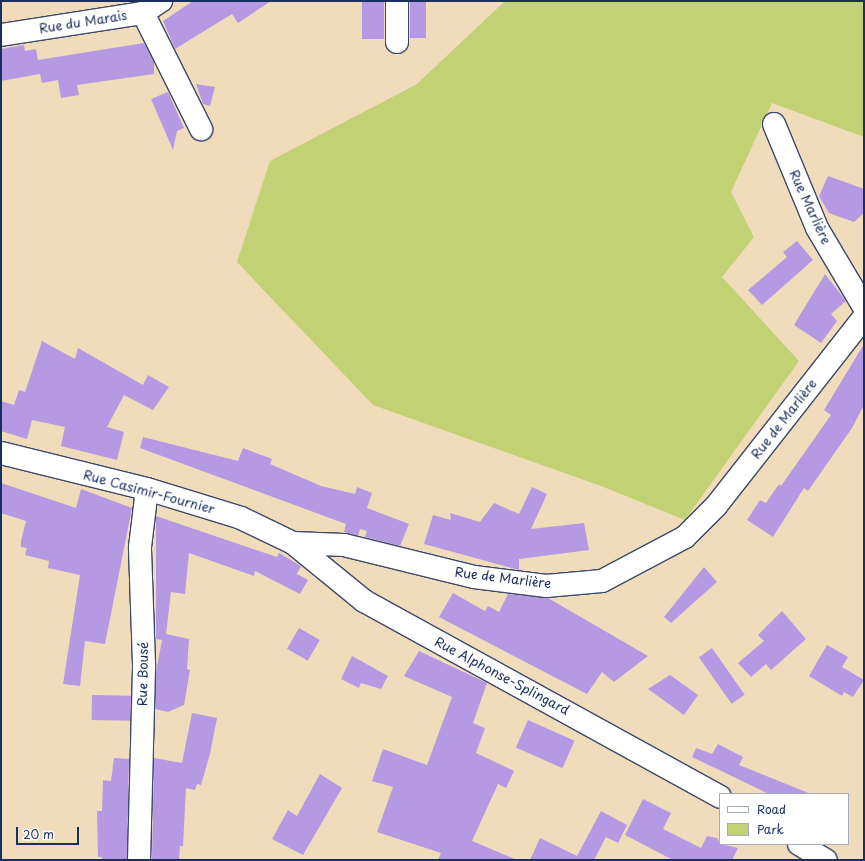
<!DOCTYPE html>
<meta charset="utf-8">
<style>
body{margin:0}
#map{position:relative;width:865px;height:861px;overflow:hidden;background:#f0dcba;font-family:"Playpen Sans",sans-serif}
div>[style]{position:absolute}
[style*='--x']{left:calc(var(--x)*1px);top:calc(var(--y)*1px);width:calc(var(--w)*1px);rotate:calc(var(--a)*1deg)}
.green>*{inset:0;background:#c1d173}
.building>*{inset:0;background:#b59ae3;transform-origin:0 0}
.roads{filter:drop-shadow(1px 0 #3b496c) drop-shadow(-1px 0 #3b496c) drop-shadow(0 1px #3b496c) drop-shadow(0 -1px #3b496c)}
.minor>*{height:22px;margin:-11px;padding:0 11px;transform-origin:11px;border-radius:11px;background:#fff}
span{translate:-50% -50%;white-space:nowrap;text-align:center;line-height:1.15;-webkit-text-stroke:3px #fff;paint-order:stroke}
.street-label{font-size:13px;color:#1b2f5e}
.frame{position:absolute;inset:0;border:2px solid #1b2f5e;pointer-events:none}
.legend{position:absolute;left:719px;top:793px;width:130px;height:52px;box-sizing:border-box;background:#fff;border:1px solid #a4acbf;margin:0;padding:5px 7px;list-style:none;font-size:12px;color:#1b2f5e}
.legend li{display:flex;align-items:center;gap:8px;height:20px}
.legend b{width:20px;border:1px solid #a4acbf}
.scale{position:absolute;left:16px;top:827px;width:63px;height:18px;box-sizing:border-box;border:2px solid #1b2f5e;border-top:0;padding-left:5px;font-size:12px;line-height:14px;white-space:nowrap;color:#1b2f5e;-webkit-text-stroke:3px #fff;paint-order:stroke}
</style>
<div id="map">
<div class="green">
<i style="clip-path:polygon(505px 1px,864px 1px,864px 137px,772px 103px,731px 192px,754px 237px,722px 277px,799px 361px,685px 520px,601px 486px,373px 405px,237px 262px,270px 161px,417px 84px)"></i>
</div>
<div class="building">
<i style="clip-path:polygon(193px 1px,271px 1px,238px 23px,232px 14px,175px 49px,163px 21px)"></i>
<i style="left:362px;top:1px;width:22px;height:38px"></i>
<i style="left:410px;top:1px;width:16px;height:37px"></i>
<i style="clip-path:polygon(144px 43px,154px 62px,154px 74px,77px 85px,79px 95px,61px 98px,58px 80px,42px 83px,40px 74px,1px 81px,1px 49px,24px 45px,25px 51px,36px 49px,38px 60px)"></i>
<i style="clip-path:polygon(196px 84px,215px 87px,210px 106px,203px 104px)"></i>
<i style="clip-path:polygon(168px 92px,184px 128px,177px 131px,173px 150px,151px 99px)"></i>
<i style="clip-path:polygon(828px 176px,864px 189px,864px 213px,854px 222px,829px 213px,819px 196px)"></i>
<i style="clip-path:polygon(797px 241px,813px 260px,762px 305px,748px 290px,787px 257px,783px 252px)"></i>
<i style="clip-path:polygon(825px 274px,846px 301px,831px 314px,837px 321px,821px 343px,794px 325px)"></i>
<i style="clip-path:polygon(42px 341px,75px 359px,78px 348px,143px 385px,148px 375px,169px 387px,153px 410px,124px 395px,107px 427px,124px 432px,117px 460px,61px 446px,65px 427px,32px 420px,27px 439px,1px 431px,1px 401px,14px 405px,19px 390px,25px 392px)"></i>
<i style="clip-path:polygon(864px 344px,864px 405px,852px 428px,808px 491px,804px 488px,773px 537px,747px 520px,760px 500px,766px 503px,779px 484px,781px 486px,831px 415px,824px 410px)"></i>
<i style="clip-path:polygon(143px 437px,238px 461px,243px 448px,272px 459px,270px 464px,321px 486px,355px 494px,357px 487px,372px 493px,367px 508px,409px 524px,400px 546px,365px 537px,367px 531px,360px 529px,358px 536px,344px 532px,346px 524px,140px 448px)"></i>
<i style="clip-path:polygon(1px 483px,76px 508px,81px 489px,132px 508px,105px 644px,85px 641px,80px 686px,63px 684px,80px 575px,48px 568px,49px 561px,25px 555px,27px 548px,21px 547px,21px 541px,26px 521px,1px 513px)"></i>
<i style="clip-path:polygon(532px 487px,547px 494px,531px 529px,584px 523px,589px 550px,519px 559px,519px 570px,424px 544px,433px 515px,451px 520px,450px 513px,480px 522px,494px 503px,519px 514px)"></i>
<i style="clip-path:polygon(156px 516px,277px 557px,279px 553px,301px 566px,297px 574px,308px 580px,300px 594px,255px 571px,254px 576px,189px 553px,185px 594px,171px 592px,166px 634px,189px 639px,187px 669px,190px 670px,184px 705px,168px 712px,155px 709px,156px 672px,162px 640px,156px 639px)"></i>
<i style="clip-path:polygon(704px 567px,717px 582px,671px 623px,664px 617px)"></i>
<i style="clip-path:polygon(453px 593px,485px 611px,488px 606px,499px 612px,508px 594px,548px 598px,648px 656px,614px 682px,602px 672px,587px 694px,439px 617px)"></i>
<i style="clip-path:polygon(782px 611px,806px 639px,771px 670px,766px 664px,751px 677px,738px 663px,764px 641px,758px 635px)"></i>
<i style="left:299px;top:628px;width:24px;height:24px;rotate:30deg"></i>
<i style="clip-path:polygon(827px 645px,848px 657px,842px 667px,864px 680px,853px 697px,844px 692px,842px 696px,809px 676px)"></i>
<i style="left:712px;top:648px;width:57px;height:16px;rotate:55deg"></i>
<i style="clip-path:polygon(419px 651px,487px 683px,473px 723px,485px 728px,476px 753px,514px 771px,506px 788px,498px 784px,472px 841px,517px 860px,438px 860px,441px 853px,377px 832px,393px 787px,372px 781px,383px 749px,427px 765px,452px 697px,404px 676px)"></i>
<i style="clip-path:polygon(352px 656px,388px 676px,381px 689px,361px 683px,359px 688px,341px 679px)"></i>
<i style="clip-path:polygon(670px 675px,698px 695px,684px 715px,648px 689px)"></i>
<i style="left:92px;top:695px;width:39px;height:25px;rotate:1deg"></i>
<i style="clip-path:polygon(192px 713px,217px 718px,210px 754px,201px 785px,197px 784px,195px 790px,186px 788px,183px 846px,180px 846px,179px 860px,152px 860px,154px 758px,182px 763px)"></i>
<i style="left:528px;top:720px;width:51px;height:30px;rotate:24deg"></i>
<i style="clip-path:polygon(718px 744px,743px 757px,739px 765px,811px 794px,769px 794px,692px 757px,696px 748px,712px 754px)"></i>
<i style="clip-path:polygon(114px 758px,129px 759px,127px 860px,102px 860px,102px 857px,98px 857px,97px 811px,102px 811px,103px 780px,111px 781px)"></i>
<i style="clip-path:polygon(320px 774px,342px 788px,303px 855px,272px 839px,288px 810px,297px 816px)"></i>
<i style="clip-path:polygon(643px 799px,671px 813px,663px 829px,701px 848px,707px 836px,717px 838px,720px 844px,738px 848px,732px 860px,673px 860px,625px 835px)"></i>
<i style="clip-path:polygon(601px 811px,627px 825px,618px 843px,606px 837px,594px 860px,530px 860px,540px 838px,577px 856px)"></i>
</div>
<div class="roads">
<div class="minor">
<i style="--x:397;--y:1;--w:41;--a:90"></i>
<i style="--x:143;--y:13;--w:130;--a:63.4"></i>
<i style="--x:1;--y:35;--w:144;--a:-8.8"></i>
<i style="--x:143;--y:13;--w:22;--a:-34"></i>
<i style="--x:774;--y:124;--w:113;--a:67.5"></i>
<i style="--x:817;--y:228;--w:92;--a:59.3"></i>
<i style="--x:1;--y:453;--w:150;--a:13.9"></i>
<i style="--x:147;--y:489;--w:98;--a:17.1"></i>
<i style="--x:241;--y:518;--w:58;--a:25.7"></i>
<i style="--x:293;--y:543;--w:92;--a:39.2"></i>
<i style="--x:364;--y:601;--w:406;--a:28.8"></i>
<i style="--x:293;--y:543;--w:51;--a:2.2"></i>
<i style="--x:344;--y:545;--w:134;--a:13.8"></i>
<i style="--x:474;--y:577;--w:73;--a:7.1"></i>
<i style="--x:546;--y:586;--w:56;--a:-5.1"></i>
<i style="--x:602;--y:581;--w:94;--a:-27.9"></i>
<i style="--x:685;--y:537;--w:44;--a:-45"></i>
<i style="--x:716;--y:506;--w:240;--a:-51.9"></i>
<i style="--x:799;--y:844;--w:31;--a:31"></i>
<i style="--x:139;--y:860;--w:196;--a:-88.5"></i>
<i style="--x:144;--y:664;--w:117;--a:-92"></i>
<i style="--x:140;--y:547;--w:58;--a:-83.1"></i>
</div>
</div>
<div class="street-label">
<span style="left:83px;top:22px;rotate:-9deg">Rue du Marais</span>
<span style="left:810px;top:207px;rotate:65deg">Rue Marlière</span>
<span style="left:784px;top:419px;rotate:-52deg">Rue de Marlière</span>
<span style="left:149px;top:492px;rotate:15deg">Rue Casimir-Fournier</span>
<span style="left:503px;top:578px;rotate:7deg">Rue de Marlière</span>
<span style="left:143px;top:674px;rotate:-89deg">Rue Bousé</span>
<span style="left:502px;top:676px;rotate:28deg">Rue Alphonse-Splingard</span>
</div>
<div class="frame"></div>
<ul class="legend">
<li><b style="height:5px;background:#fff"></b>Road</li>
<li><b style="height:11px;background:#c1d173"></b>Park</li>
</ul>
<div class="scale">20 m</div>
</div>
